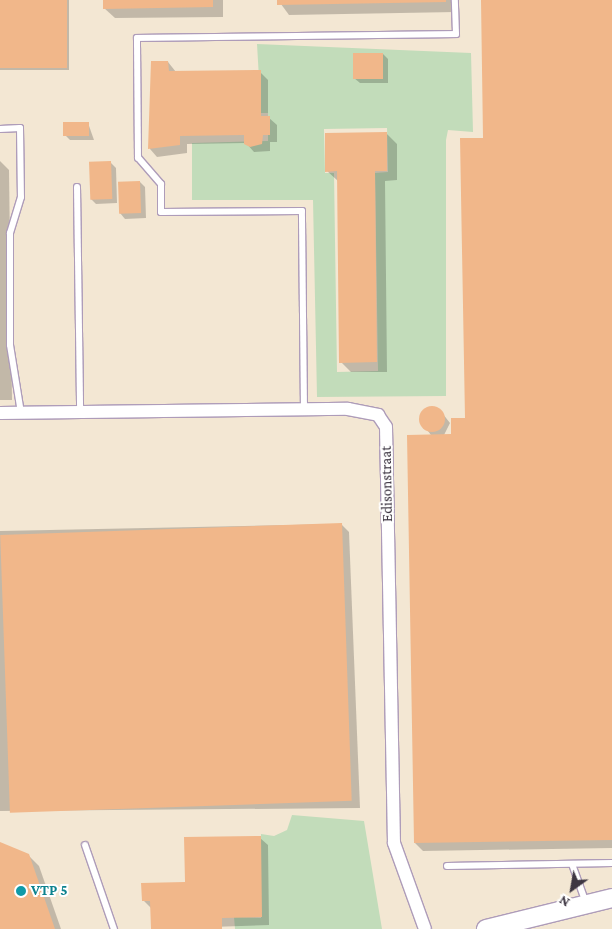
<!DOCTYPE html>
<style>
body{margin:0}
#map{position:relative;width:612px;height:929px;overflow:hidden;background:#f7effc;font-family:"Crimson Pro",serif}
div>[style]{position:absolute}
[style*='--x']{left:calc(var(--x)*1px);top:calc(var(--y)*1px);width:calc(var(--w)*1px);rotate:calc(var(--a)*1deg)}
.industrial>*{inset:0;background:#f3e7d3;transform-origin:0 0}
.green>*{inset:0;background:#c2dcba}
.shadow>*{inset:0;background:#0003;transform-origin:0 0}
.building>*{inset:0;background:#f1b78a;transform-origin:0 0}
.round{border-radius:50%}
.roads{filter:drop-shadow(1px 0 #ae9cb9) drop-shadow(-1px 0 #ae9cb9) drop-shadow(0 1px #ae9cb9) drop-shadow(0 -1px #ae9cb9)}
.lane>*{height:6px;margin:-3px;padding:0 3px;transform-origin:3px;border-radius:3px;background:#fff}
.street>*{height:12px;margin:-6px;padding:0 6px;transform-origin:6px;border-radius:6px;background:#fff}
.secondary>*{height:18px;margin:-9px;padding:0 9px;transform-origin:9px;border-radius:9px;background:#fff}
.dots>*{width:14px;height:14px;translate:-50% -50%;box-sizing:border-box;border:2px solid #fff;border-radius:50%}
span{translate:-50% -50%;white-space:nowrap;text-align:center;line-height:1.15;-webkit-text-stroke:4px #fff;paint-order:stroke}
.street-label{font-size:15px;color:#3d3642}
.culture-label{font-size:15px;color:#0d838f;font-weight:700}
.left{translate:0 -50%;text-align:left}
.north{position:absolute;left:547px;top:864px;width:50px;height:50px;-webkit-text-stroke:4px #fff;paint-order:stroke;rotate:212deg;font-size:14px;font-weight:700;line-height:20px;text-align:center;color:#3d3642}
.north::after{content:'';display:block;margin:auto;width:18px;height:22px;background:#3d3642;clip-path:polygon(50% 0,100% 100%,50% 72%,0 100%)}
</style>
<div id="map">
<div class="industrial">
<i style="left:0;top:0;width:612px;height:929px"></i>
</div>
<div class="green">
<i style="clip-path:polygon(evenodd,257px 44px,471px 53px,473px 132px,448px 130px,446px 140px,446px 396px,317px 397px,313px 200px,192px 200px,192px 143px,268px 141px,268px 113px,261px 113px,257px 44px,387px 128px,388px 172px,375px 173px,378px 371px,337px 372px,334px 173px,325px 173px,324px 129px,387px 128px)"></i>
<i style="clip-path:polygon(292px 815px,364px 821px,382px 929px,235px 929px,234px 917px,261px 918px,261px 834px,274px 836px,287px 830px)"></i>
</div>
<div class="shadow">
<i style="left:0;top:0;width:69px;height:70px"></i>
<i style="clip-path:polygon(104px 0,223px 0,223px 17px,115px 18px,104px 8px)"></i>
<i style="clip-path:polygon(278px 0,455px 0,456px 12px,289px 15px)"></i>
<i style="clip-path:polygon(482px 0,612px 0,612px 848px,423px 851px,415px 843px,431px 435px,421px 422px,422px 413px,439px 409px,450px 423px,444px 435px,452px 435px,466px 419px,485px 139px)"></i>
<i style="clip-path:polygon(383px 54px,388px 59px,388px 83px,360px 83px,354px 78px)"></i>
<i style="clip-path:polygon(152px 62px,168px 62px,176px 72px,260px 72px,268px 80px,268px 117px,277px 125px,277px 142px,270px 142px,270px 151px,254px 152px,246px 143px,187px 144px,187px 153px,157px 157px,150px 149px)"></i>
<i style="clip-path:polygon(88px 123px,94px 140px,70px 140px,65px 135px)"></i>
<i style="clip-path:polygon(386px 133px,397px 144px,397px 180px,385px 181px,387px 372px,351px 372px,341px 362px,338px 181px,327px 171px)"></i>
<i style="clip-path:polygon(0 161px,9px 170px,12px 400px,0 400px)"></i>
<i style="clip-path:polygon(111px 163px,116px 168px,117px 203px,96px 204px,91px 199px)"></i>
<i style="clip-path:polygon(140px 182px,145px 187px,146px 218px,125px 219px,120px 213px)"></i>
<i style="clip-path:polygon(341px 524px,349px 532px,360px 808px,0 811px,0 531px)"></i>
<i style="clip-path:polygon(260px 838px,268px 845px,269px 925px,152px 929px,151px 908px,143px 900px,186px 884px)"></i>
<i style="clip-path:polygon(0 843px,28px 855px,39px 866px,61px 929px,0 929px)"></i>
</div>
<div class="building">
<i style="left:0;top:0;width:67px;height:68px"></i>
<i style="clip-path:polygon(103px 0,213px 0,213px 7px,103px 9px)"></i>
<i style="clip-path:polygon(277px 0,446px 0,446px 2px,277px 5px)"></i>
<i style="clip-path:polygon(481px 0,612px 0,612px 840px,414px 843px,407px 435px,451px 434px,451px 418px,465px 418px,460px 138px,483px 138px)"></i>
<i style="left:353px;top:53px;width:30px;height:26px"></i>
<i style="clip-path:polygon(151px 61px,168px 61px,169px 71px,261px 70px,261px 116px,270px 116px,270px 135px,263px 135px,262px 144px,250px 147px,244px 144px,244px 135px,180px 136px,180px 145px,148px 149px)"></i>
<i style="left:63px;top:122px;width:26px;height:14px"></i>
<i style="clip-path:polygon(387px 132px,387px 171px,375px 171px,377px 362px,339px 363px,337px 171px,325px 172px,325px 133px)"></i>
<i style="left:111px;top:161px;width:38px;height:22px;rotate:88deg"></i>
<i style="left:140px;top:181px;width:32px;height:22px;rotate:88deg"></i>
<i class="round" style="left:419px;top:406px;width:26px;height:26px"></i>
<i style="left:342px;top:523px;width:278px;height:342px;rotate:88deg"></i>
<i style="clip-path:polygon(261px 836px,262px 917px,222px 918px,222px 929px,151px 929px,150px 901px,142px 901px,141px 883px,185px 882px,184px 837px)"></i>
<i style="clip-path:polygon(0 842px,29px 854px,55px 929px,0 929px)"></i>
</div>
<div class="roads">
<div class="lane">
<i style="--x:0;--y:129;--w:20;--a:-3"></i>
<i style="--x:20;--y:128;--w:69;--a:89.2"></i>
<i style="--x:21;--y:197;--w:38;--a:107"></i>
<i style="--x:10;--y:233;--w:112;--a:90"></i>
<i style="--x:10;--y:345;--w:69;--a:80.8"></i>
<i style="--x:77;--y:187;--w:225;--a:89.2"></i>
<i style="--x:304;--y:410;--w:199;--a:-90.6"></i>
<i style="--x:302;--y:211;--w:141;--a:179.6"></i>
<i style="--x:161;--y:212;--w:28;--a:-90"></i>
<i style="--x:161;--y:184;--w:35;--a:-131"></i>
<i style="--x:138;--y:158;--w:120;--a:-90.5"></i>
<i style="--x:137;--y:38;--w:319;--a:-0.7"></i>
<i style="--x:456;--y:34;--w:34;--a:-92"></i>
<i style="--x:85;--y:845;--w:89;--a:71"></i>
<i style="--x:572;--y:864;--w:41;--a:70.3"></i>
<i style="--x:447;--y:866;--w:165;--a:-1"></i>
</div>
<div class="street">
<i style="--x:0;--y:413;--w:348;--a:-0.7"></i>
<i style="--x:348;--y:409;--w:31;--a:11"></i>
<i style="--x:378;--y:415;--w:14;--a:56"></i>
<i style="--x:386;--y:427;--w:416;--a:88.9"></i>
<i style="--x:394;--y:843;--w:91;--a:70.2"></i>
</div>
<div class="secondary">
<i style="--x:486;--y:929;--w:130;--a:-13.8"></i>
</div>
</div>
<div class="dots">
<i style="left:21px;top:891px;background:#0f9aa8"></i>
</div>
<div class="street-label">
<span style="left:387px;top:484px;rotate:-91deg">Edisonstraat</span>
</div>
<div class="culture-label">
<span class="left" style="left:31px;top:891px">VTP 5</span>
</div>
<div class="north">N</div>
</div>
